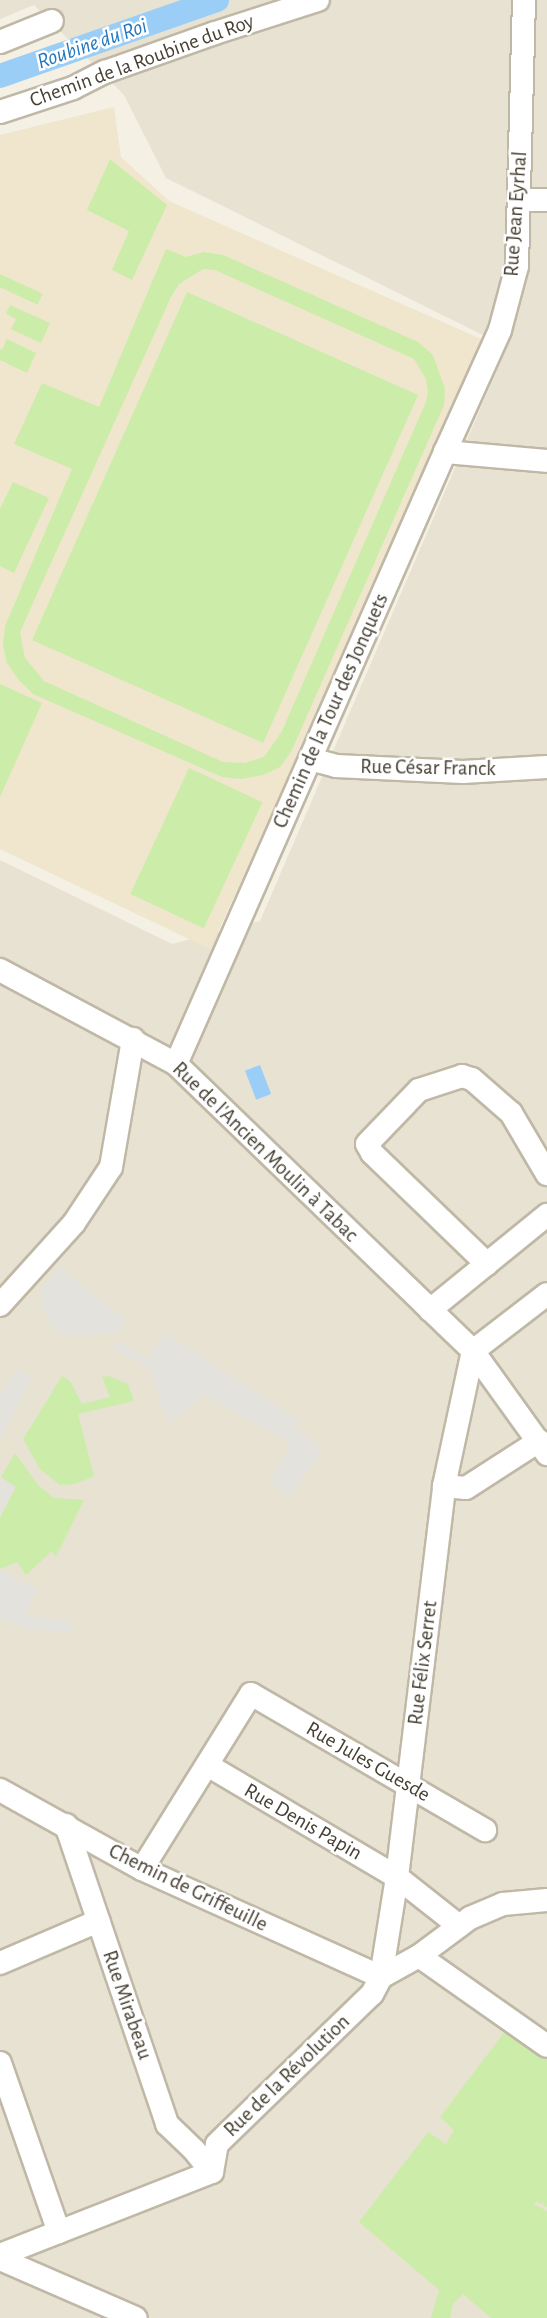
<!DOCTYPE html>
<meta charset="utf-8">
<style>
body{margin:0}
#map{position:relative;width:547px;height:2318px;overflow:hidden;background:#f4f0e4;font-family:"Alegreya Sans",sans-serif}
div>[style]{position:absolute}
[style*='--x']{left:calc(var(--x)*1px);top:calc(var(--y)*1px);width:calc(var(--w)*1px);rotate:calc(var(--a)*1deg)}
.residential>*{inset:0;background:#e8e2d2}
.education>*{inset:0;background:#efe6cd}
.green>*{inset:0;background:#cceca9;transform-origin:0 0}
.parking>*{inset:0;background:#e4e2dd}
.water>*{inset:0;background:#9acef7;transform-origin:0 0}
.canal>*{height:24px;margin:-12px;padding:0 12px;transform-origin:12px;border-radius:12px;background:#9acef7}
.roads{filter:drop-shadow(2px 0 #c0b8a6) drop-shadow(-2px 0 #c0b8a6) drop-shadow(0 2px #c0b8a6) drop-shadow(0 -2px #c0b8a6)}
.minor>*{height:22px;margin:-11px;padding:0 11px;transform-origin:11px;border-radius:11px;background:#fff}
span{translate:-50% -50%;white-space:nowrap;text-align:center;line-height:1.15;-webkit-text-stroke:5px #fff;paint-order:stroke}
.street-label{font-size:21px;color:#474034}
.water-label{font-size:22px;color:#2377bd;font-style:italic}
</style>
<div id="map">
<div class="residential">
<i style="clip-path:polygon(0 0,547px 0,547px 2318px,0 2318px,0 860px,172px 944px,260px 921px,507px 347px,166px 178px,124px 95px,34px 5px,0 19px)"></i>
</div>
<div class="education">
<i style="clip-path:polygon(114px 107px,121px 157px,169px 201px,488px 342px,210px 949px,0 849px,0 135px)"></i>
</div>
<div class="green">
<i style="clip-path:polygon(110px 159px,167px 205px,132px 280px,112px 270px,129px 231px,87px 210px)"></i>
<i style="clip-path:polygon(evenodd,166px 249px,186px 257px,204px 252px,223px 255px,418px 342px,433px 355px,445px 389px,444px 405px,291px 752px,280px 767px,263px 775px,241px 779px,222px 777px,33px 694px,18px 679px,7px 663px,3px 645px,5px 626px,72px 469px,14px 444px,42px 383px,99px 407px,166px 249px,203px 269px,215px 270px,414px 359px,426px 379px,428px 392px,426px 402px,282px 731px,264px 757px,245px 763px,223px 762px,44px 681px,25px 658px,20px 632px,171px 297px,179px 284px,203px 269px)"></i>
<i style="left:0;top:274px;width:47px;height:12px;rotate:25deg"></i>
<i style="left:187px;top:292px;width:253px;height:381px;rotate:24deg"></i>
<i style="clip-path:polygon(10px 305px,50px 323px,41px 343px,11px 329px,16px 319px,6px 314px)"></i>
<i style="clip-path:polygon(7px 339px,36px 353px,27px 373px,0 360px,0 349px,2px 350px)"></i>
<i style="clip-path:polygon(13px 482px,49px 498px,14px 573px,0 566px,0 509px)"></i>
<i style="clip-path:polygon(0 684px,42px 703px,0 797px)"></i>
<i style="left:189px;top:768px;width:81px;height:139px;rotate:25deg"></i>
<i style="clip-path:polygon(62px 1376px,70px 1381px,82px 1404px,110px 1397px,102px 1377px,109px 1376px,128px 1384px,134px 1401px,78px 1414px,94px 1476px,75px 1484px,60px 1485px,40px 1469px,23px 1439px)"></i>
<i style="clip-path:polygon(15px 1453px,38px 1485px,54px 1498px,84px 1500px,56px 1557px,52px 1551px,26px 1575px,17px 1562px,0 1569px,0 1517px,15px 1487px,1px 1477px)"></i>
<i style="clip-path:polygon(506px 2030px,547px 2058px,547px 2207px,536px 2201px,534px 2204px,547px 2211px,547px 2318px,491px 2318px,463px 2294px,453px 2304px,450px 2318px,431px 2318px,439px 2290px,359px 2222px,428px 2132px,446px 2144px,454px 2130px,440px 2117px)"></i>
</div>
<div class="parking">
<i style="clip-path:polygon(59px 1267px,126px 1320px,120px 1332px,74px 1336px,58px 1332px,48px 1321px,42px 1307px,42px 1287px)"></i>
<i style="clip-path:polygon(164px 1332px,299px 1420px,296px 1426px,323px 1450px,289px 1498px,269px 1483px,291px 1443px,205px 1396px,168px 1423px,149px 1368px,114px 1349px,117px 1341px,148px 1358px)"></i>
<i style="clip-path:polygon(16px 1368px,32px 1378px,0 1440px,0 1396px)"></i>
<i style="clip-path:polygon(0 1478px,16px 1487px,0 1517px)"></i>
<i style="clip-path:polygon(0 1570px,38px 1590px,26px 1615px,72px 1621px,71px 1632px,25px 1629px,0 1618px)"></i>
</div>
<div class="water">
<i style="left:260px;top:1065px;width:31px;height:16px;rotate:69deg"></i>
</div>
<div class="canal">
<i style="--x:0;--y:76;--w:230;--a:-19.3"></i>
</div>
<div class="roads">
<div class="minor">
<i style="--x:0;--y:42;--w:56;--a:-22"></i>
<i style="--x:0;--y:112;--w:77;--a:-18.2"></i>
<i style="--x:73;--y:88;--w:36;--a:-27"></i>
<i style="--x:105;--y:72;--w:117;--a:-19.5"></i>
<i style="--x:215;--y:33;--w:108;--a:-17.8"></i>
<i style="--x:520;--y:200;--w:27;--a:0"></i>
<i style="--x:445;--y:452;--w:134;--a:-65.7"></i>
<i style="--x:500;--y:330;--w:66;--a:-75.1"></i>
<i style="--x:517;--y:266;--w:266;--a:-88.5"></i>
<i style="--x:310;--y:759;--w:27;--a:15"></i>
<i style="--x:336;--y:766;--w:127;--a:2.7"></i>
<i style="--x:463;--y:772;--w:84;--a:-3.4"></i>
<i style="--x:0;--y:970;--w:200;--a:28.1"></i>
<i style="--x:176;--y:1064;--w:413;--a:44"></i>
<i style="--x:473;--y:1351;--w:127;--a:54.3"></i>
<i style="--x:176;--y:1064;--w:669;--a:-66.27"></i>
<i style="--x:445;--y:452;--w:102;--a:5"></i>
<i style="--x:487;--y:1264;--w:160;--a:-136"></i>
<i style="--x:372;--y:1153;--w:10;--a:-119"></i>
<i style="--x:367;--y:1144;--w:75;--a:-46.1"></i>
<i style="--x:419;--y:1090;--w:45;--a:-18"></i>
<i style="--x:462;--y:1076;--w:10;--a:17"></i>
<i style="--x:472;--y:1079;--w:52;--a:41.1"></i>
<i style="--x:511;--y:1113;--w:71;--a:59.5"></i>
<i style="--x:0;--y:1305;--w:110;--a:-47.9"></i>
<i style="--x:74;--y:1223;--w:67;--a:-56.5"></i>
<i style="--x:111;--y:1167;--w:130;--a:-80.2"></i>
<i style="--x:430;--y:1310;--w:151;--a:-39.1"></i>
<i style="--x:473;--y:1351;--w:93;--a:-37.6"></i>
<i style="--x:444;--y:1486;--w:22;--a:5"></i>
<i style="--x:466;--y:1488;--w:87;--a:-32.8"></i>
<i style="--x:209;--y:1766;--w:218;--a:30.6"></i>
<i style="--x:397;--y:1877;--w:79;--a:38.3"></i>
<i style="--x:0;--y:1790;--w:162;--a:29.1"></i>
<i style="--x:142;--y:1869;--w:262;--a:24.3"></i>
<i style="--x:66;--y:1825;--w:316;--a:71.3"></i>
<i style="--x:167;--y:2124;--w:37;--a:44"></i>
<i style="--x:194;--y:2150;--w:28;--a:51"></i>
<i style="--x:142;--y:1869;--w:206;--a:-58.1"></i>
<i style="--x:251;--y:1694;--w:271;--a:30.2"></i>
<i style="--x:419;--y:1956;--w:156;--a:35.1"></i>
<i style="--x:0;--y:1963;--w:107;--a:-23.2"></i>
<i style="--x:381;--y:1977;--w:43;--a:-28.9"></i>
<i style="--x:419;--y:1956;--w:64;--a:-36.7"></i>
<i style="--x:470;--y:1918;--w:36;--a:-23"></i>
<i style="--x:503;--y:1904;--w:44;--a:-5.2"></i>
<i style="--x:0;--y:2063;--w:179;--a:70.8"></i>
<i style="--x:0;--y:2255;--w:228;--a:-21.4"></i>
<i style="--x:212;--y:2172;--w:28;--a:-80"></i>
<i style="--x:217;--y:2144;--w:216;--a:-44.1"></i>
<i style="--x:372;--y:1994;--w:19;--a:-62"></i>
<i style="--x:381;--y:1977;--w:101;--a:-80.9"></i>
<i style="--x:397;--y:1877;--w:394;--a:-83.1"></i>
<i style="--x:444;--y:1486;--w:138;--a:-77.9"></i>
<i style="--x:0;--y:2259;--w:148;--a:23.5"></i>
</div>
</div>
<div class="street-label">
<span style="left:142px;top:61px;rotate:-20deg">Chemin de la Roubine du Roy</span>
<span style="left:516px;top:214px;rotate:-86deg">Rue Jean Eyrhal</span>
<span style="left:331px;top:711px;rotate:-66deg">Chemin de la Tour des Jonquets</span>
<span style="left:428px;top:768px;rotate:1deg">Rue César Franck</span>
<span style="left:265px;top:1152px;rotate:44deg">Rue de l'Ancien Moulin à Tabac</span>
<span style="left:423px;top:1663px;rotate:-83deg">Rue Félix Serret</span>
<span style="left:368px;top:1762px;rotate:30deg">Rue Jules Guesde</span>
<span style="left:303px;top:1822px;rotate:30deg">Rue Denis Papin</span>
<span style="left:188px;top:1888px;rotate:26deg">Chemin de Griffeuille</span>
<span style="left:127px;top:2005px;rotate:71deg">Rue Mirabeau</span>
<span style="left:287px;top:2076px;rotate:-44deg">Rue de la Révolution</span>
</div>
<div class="water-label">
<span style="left:92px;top:44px;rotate:-19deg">Roubine du Roi</span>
</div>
</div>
